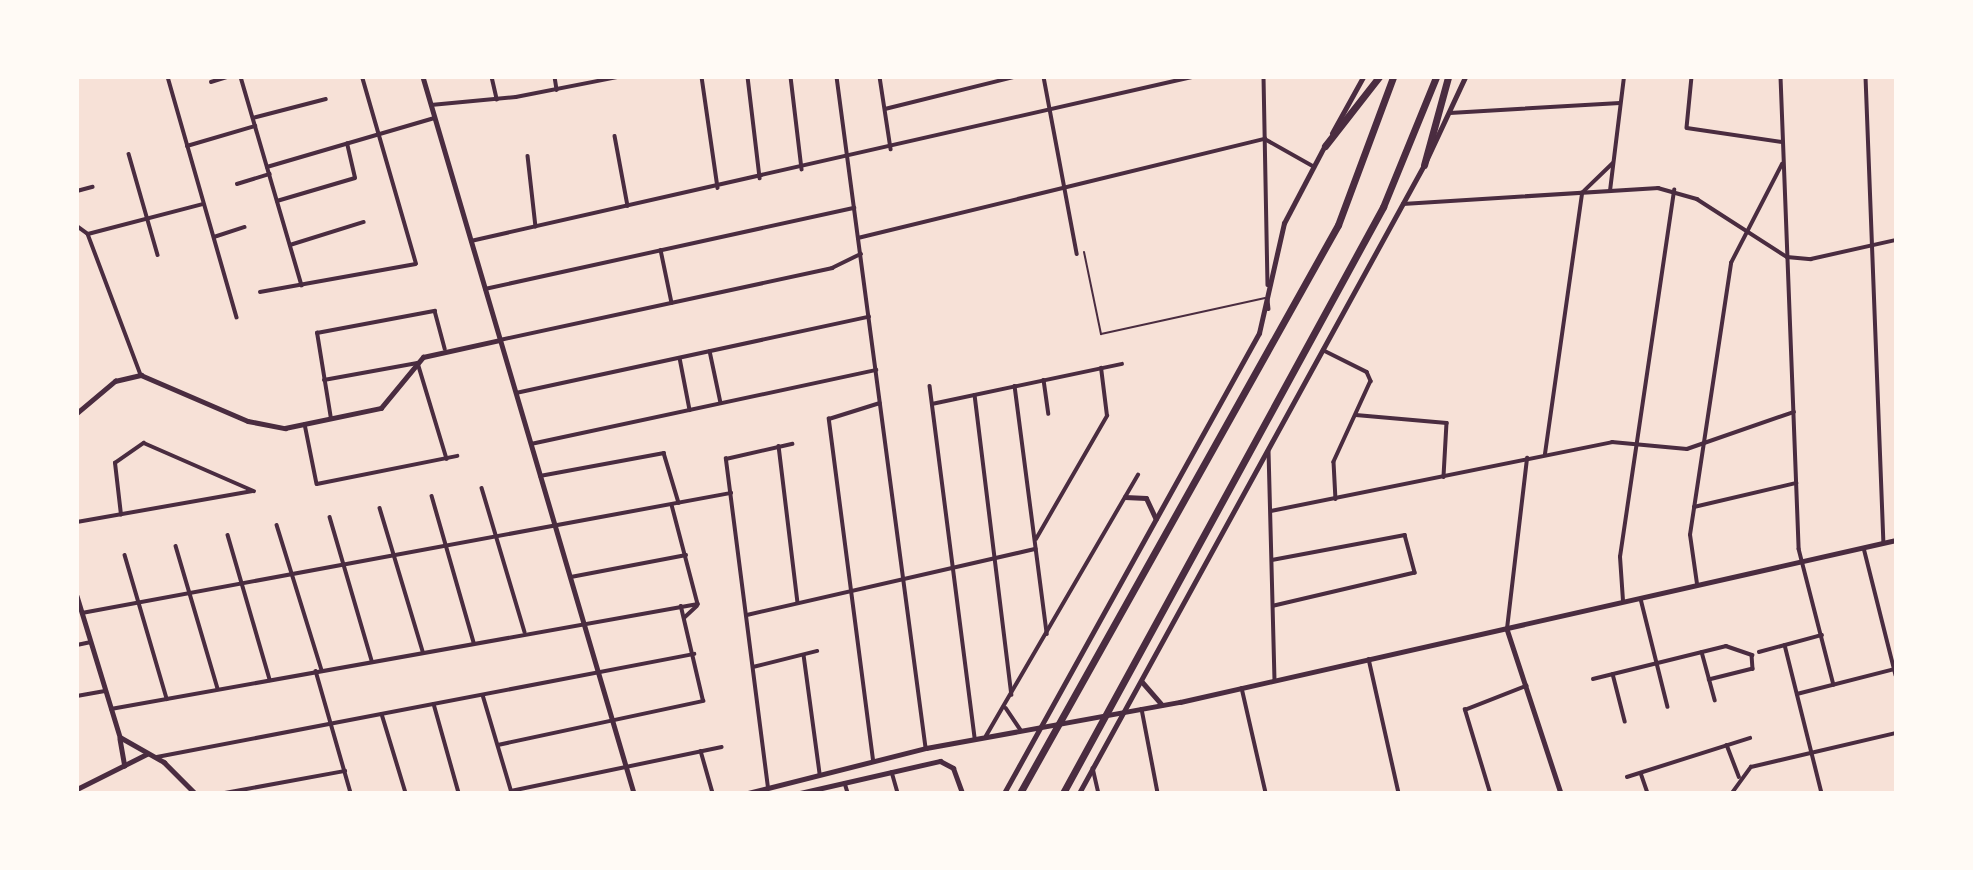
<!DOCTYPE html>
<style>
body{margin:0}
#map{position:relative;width:1973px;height:870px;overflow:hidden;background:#f7e1d7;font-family:Poppins,sans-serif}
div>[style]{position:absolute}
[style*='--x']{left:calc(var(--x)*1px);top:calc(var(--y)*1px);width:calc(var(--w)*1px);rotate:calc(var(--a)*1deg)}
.service>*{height:2px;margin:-1px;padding:0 1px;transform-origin:1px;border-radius:1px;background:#4a2c40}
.minor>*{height:3.5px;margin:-1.75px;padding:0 1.75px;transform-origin:1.75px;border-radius:1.75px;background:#4a2c40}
.tertiary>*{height:4.5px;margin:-2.25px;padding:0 2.25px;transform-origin:2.25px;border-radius:2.25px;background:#4a2c40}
.secondary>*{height:5px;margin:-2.5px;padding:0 2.5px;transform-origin:2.5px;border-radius:2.5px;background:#4a2c40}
.motorway>*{height:7px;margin:-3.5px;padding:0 3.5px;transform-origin:3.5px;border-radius:3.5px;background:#4a2c40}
span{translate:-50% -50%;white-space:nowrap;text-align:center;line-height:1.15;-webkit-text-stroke:7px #fffaf5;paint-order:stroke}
.frame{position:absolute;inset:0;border:79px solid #fffaf5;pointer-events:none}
</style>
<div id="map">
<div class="service">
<i style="--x:1084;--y:252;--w:84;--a:78.3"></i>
<i style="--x:1101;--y:334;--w:168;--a:-12.4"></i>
</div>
<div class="minor">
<i style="--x:168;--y:77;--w:250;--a:74"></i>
<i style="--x:241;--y:77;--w:217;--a:73.7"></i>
<i style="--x:492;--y:77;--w:23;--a:77"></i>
<i style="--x:555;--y:77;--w:13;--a:81"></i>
<i style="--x:702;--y:77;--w:112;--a:81.8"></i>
<i style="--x:748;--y:77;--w:102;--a:83.2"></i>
<i style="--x:791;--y:77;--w:93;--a:83.2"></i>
<i style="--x:837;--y:77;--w:677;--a:82.44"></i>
<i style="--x:880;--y:77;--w:73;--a:81.3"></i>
<i style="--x:1044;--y:77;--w:180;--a:79.4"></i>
<i style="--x:1264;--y:77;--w:208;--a:88.9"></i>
<i style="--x:1692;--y:77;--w:51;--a:95.6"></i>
<i style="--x:1687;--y:128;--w:96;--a:8.4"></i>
<i style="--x:1781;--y:77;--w:472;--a:87.8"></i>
<i style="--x:1799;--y:549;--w:140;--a:75.6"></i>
<i style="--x:1866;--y:77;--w:466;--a:87.8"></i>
<i style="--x:211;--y:82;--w:17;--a:-17"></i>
<i style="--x:431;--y:105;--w:85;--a:-5.4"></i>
<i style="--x:516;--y:97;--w:104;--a:-11.1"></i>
<i style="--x:885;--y:109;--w:133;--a:-13.9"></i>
<i style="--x:1450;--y:113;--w:170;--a:-3.4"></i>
<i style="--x:253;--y:118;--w:75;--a:-14.6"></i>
<i style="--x:615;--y:136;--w:71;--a:79.5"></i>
<i style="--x:187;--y:146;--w:71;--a:-16.4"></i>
<i style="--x:129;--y:154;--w:105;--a:74"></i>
<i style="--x:528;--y:156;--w:71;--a:83.6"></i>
<i style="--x:267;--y:167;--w:175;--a:-16.3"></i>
<i style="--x:237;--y:184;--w:34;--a:-17"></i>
<i style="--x:77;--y:191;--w:16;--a:-15"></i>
<i style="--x:1584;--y:191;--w:40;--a:-44"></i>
<i style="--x:1610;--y:191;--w:115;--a:-83"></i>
<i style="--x:277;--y:201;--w:81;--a:-16.4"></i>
<i style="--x:355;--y:178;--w:35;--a:-103"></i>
<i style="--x:1403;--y:204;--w:256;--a:-3.6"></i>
<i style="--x:1658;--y:188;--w:41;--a:15.8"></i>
<i style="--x:1697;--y:199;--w:107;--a:32.8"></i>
<i style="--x:1787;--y:257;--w:24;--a:5"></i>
<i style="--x:1811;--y:259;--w:87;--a:-12.6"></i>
<i style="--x:77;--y:226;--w:14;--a:36"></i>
<i style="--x:88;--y:234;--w:151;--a:69.4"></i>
<i style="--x:88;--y:234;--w:119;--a:-14.6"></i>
<i style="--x:214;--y:237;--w:32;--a:-18"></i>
<i style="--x:858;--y:238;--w:419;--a:-13.7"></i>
<i style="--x:1265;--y:139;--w:55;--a:29.4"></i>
<i style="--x:471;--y:241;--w:739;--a:-12.81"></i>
<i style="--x:290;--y:245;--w:77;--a:-17.3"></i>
<i style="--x:661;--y:250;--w:54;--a:78.3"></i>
<i style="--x:485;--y:289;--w:378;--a:-12.4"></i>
<i style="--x:260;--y:292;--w:158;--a:-10.2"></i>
<i style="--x:416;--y:264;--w:195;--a:-106.1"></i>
<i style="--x:1268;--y:300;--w:9;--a:84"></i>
<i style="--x:500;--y:340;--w:340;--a:-12.2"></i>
<i style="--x:832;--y:268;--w:32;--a:-26"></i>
<i style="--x:1323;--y:350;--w:49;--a:26.6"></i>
<i style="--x:1367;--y:372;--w:10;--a:66"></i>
<i style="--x:1371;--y:381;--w:89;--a:114.6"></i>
<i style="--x:1334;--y:462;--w:37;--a:87"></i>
<i style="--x:710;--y:351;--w:53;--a:78.1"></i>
<i style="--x:680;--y:358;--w:53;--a:79.1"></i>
<i style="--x:324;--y:380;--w:96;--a:-10.3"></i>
<i style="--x:418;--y:363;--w:100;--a:73.2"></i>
<i style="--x:1044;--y:380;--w:34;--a:82"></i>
<i style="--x:930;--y:386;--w:355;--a:82.7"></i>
<i style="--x:1015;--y:386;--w:250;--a:82.6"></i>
<i style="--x:516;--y:393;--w:361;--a:-12.2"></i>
<i style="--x:975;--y:395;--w:302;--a:83"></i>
<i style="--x:932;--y:404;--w:194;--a:-11.9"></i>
<i style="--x:1356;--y:415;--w:91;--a:5"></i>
<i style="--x:1447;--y:423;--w:54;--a:93.2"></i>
<i style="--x:331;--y:419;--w:87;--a:-99.2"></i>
<i style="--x:317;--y:333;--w:120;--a:-10.6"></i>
<i style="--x:435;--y:311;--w:39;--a:75"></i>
<i style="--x:305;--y:424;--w:61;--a:78.7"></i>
<i style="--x:317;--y:484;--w:143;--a:-11.3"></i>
<i style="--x:531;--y:444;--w:353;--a:-12.1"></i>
<i style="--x:779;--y:446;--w:158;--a:83.1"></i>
<i style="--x:1269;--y:451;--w:229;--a:88.5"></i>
<i style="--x:1545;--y:454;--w:264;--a:-81.9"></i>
<i style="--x:540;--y:476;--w:126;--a:-10.5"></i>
<i style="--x:664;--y:453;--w:52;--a:73.3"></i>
<i style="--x:482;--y:488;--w:150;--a:73.4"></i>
<i style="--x:432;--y:496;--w:152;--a:74"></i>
<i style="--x:672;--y:505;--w:102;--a:75.3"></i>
<i style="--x:1694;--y:507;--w:105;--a:-13.2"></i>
<i style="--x:380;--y:508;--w:149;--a:73.3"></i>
<i style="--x:1271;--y:511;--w:348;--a:-11.4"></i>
<i style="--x:1612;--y:442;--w:75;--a:5.3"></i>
<i style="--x:1687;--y:449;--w:113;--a:-19.1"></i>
<i style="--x:121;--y:515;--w:52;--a:-96.6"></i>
<i style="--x:115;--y:463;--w:35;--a:-35"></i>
<i style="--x:144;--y:443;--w:120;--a:23.6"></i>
<i style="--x:330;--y:517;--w:150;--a:73.7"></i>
<i style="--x:77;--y:522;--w:178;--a:-10"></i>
<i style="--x:277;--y:525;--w:152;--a:72.8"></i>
<i style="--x:228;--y:535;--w:151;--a:73.8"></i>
<i style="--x:1036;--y:539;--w:142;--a:-60"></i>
<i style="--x:1107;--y:416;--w:48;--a:-97.1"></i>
<i style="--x:176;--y:546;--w:149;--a:73.6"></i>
<i style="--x:1864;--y:548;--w:131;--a:75.9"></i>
<i style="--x:125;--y:555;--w:150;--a:73.7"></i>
<i style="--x:1272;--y:560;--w:135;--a:-10.6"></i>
<i style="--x:1405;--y:535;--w:39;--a:75"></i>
<i style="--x:1415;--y:573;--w:145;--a:166.8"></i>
<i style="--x:571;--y:577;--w:117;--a:-10.8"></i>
<i style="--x:1697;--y:584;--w:49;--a:-98.1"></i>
<i style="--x:1690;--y:535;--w:275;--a:-81.4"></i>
<i style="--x:1731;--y:263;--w:111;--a:-62.7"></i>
<i style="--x:1641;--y:599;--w:111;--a:76"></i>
<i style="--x:1623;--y:601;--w:44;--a:-93.9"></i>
<i style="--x:1620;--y:557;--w:371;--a:-81.6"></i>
<i style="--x:82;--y:613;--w:660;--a:-10.48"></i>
<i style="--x:747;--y:615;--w:296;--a:-12.9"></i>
<i style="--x:685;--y:617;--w:16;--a:-43"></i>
<i style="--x:1507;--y:629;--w:172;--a:-83.3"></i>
<i style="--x:77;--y:645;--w:14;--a:-12"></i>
<i style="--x:1785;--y:645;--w:153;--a:76"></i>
<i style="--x:1702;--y:652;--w:50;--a:74.8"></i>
<i style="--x:1759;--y:652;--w:65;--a:-15.1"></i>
<i style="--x:804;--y:655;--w:120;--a:82.3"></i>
<i style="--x:1369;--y:659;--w:137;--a:77.4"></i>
<i style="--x:753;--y:667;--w:66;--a:-14"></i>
<i style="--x:316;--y:671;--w:127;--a:74"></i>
<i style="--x:1613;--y:674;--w:49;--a:75.7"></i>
<i style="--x:1593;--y:679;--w:137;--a:-13.9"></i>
<i style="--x:1726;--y:646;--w:28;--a:19"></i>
<i style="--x:1752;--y:655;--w:14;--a:86"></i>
<i style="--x:1753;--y:669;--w:45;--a:166"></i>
<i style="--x:1242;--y:688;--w:108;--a:77.1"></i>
<i style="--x:1797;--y:694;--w:101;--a:-14.3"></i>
<i style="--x:483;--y:695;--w:102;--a:73.5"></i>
<i style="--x:77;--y:696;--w:28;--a:-10"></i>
<i style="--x:434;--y:704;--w:92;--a:74.3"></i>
<i style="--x:1006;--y:708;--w:27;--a:56"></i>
<i style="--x:111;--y:709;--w:596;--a:-10.14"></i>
<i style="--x:1142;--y:709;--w:86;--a:79.2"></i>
<i style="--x:382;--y:714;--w:83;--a:73.1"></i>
<i style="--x:986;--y:736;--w:302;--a:-59.8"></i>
<i style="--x:498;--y:745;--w:210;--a:-12.1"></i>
<i style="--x:703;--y:701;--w:97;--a:-103.2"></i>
<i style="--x:1727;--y:745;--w:34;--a:69"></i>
<i style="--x:701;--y:751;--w:44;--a:74.1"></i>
<i style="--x:157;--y:757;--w:547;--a:-10.86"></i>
<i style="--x:873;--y:760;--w:344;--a:-97.4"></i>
<i style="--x:829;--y:419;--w:53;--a:-17.4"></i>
<i style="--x:1093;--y:768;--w:26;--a:77"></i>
<i style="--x:892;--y:772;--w:22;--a:74"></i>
<i style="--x:1641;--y:773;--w:21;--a:71"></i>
<i style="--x:1627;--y:777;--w:129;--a:-17.6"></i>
<i style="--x:845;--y:783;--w:10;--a:73"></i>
<i style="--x:768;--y:788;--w:332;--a:-97.3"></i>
<i style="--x:726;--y:459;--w:68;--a:-12.8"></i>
<i style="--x:511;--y:791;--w:215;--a:-11.8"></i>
<i style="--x:225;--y:793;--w:122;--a:-10.4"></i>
<i style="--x:1490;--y:793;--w:87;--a:-106.8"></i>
<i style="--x:1465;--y:710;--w:66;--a:-21.5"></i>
<i style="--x:1732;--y:793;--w:32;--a:-54"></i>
<i style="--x:1751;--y:767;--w:149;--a:-13.2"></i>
</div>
<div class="tertiary">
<i style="--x:423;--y:77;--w:746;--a:73.58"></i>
<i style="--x:77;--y:413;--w:50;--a:-40.1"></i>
<i style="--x:115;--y:381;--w:27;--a:-13"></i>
<i style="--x:141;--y:375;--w:116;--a:23.3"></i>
<i style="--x:248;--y:421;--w:38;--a:11"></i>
<i style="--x:285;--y:428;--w:98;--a:-11.8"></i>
<i style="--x:381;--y:408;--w:66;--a:-50.5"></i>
<i style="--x:423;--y:357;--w:79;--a:-12.4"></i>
<i style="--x:77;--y:596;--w:147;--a:73"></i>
<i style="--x:120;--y:737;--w:51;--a:29.6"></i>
<i style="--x:164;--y:762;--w:44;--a:45"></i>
<i style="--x:1507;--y:629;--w:173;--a:71.8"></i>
<i style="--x:120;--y:739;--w:27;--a:80"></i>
<i style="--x:77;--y:789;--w:78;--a:-26.6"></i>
</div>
<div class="secondary">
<i style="--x:1332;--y:133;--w:64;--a:-61"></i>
<i style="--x:1125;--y:497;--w:21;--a:3"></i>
<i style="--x:1146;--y:498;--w:23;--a:65"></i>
<i style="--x:1142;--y:682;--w:30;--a:49"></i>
<i style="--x:748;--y:793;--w:184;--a:-14.2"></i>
<i style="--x:926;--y:748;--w:258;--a:-10.3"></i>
<i style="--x:1180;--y:702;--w:734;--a:-12.75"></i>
<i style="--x:800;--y:793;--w:144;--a:-12.9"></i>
<i style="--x:940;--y:761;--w:15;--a:28"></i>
<i style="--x:953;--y:768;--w:27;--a:70"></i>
<i style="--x:1004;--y:793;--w:526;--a:-61"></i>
<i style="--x:1259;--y:333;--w:113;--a:-77.2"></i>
<i style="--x:1284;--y:223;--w:88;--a:-62.3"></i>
<i style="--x:1079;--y:793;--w:717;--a:-61.22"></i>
<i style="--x:1424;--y:165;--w:97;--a:-65"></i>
</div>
<div class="motorway">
<i style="--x:1325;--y:146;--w:88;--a:-52"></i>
<i style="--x:1424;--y:165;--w:91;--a:-74.7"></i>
<i style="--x:1020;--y:793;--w:651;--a:-60.76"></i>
<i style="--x:1338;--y:225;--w:158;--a:-69.6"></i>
<i style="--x:1063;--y:793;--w:668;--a:-61.36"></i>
<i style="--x:1383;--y:207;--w:140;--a:-67.8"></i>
</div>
<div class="frame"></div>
</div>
